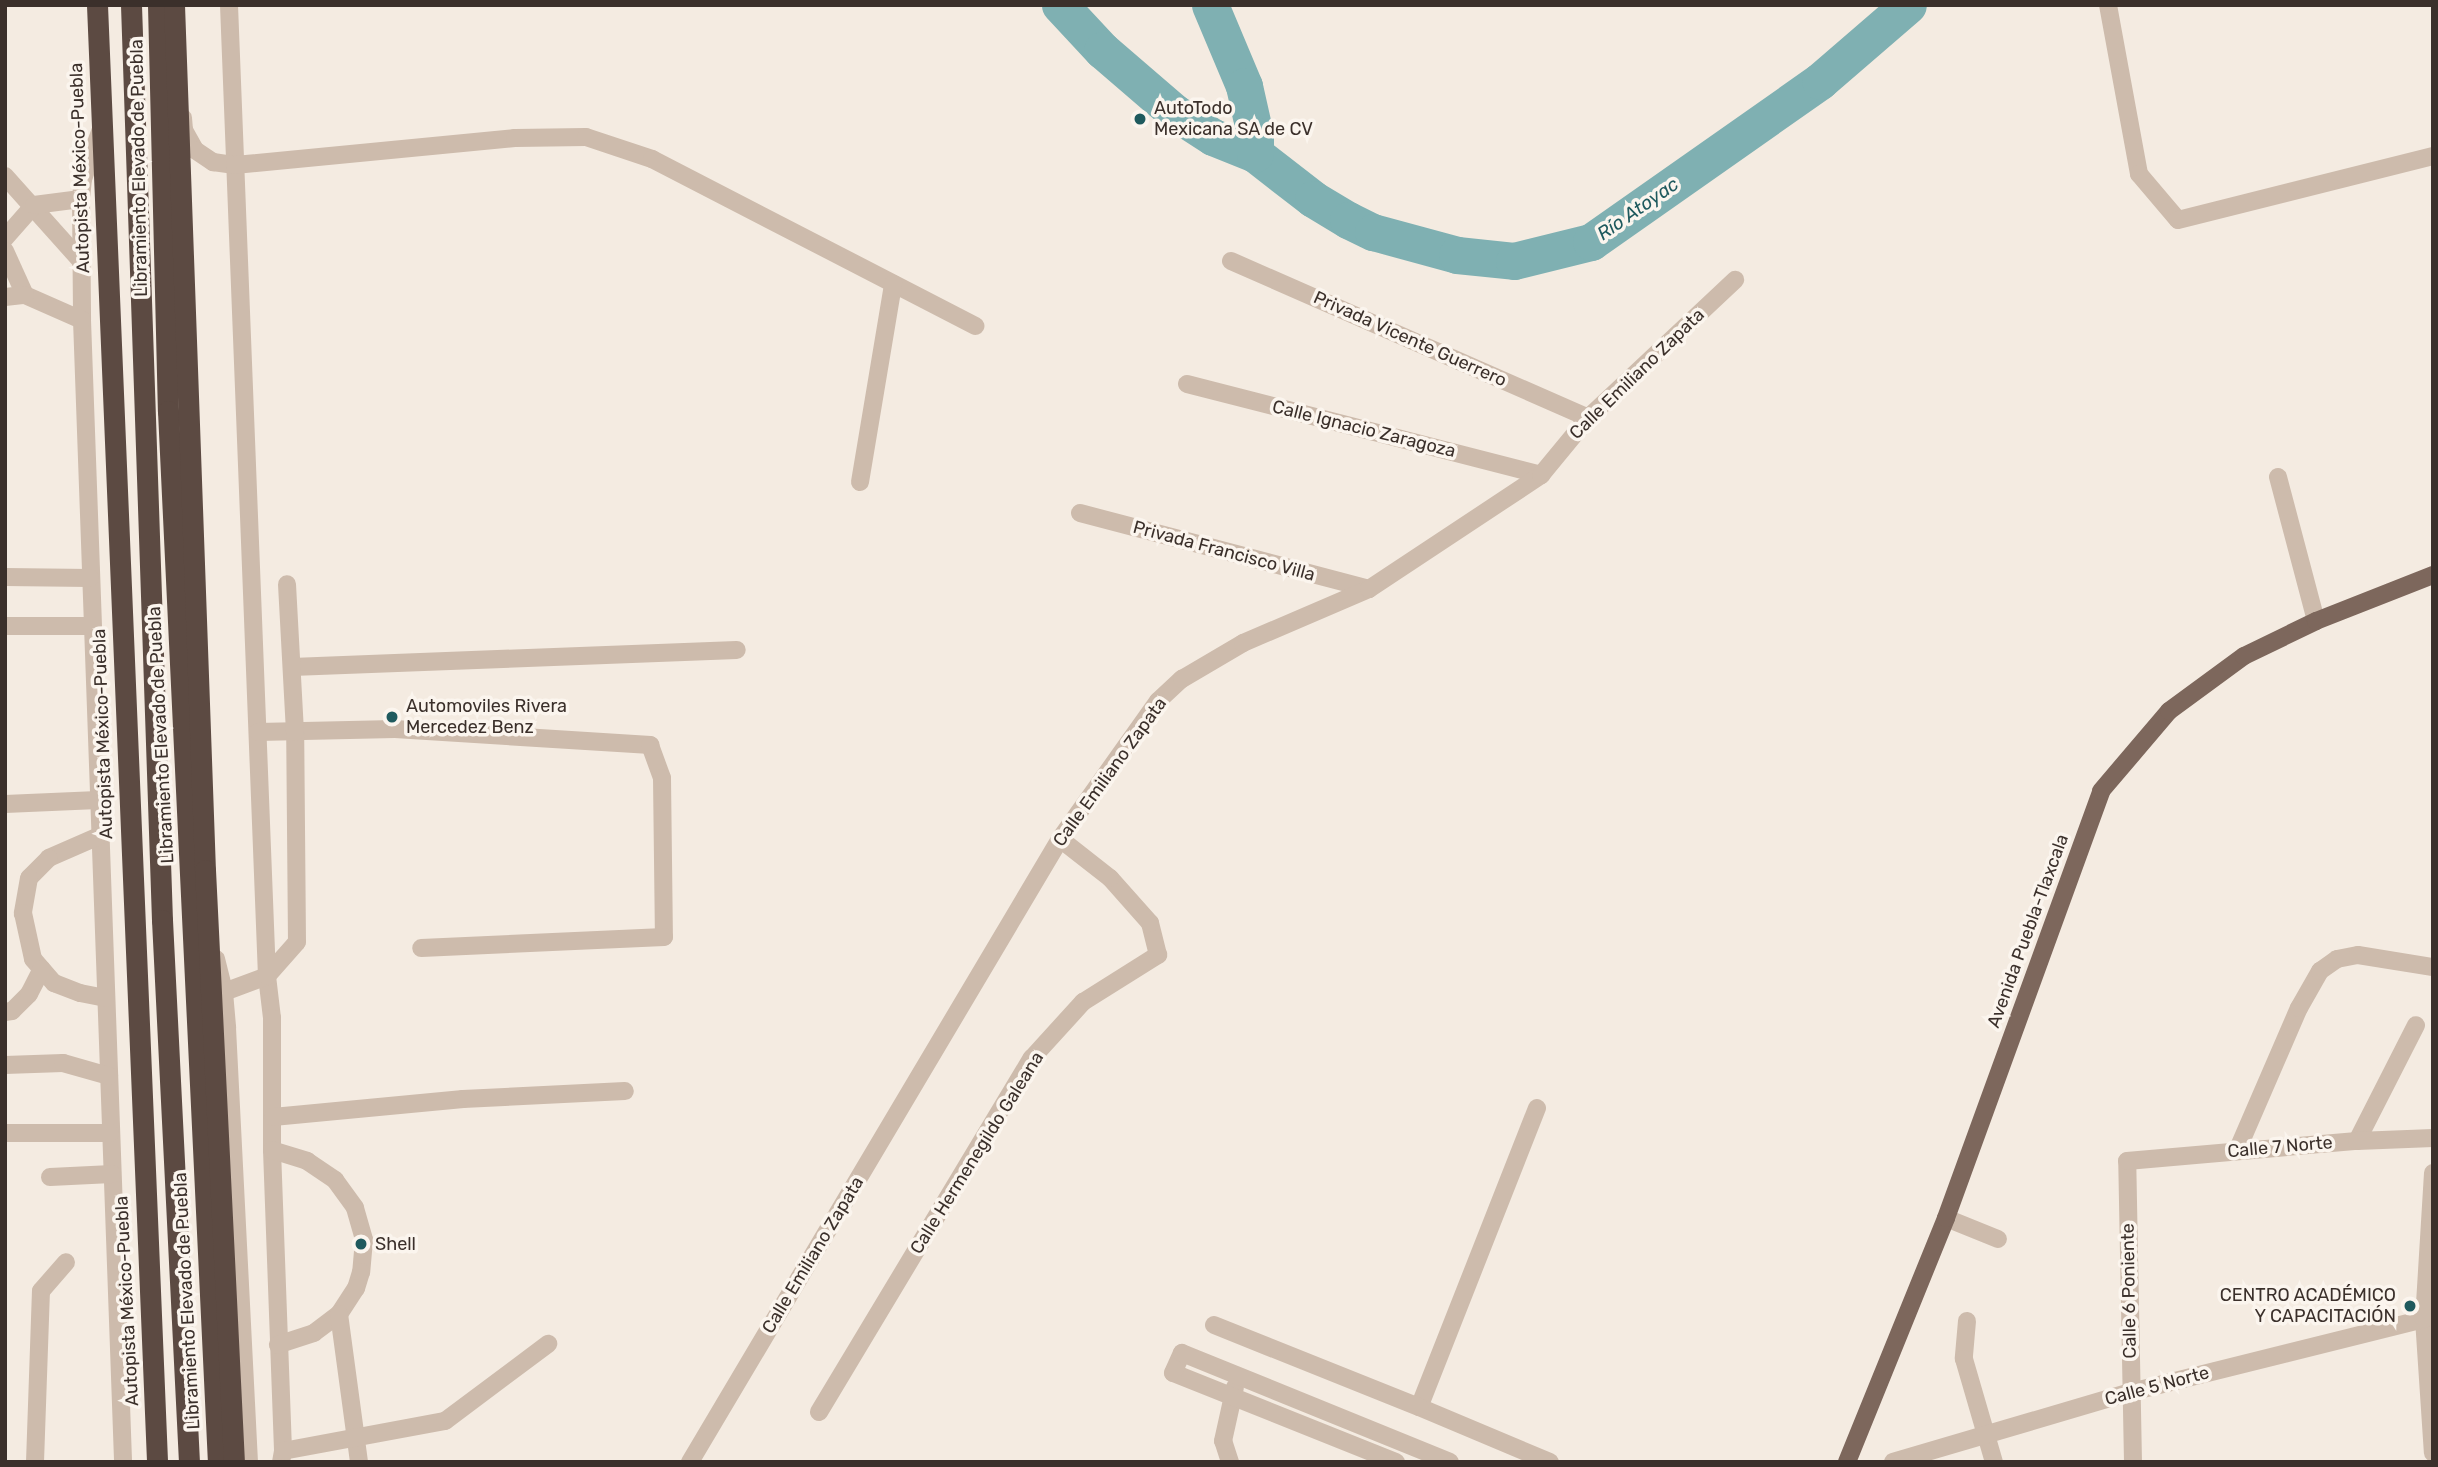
<!DOCTYPE html>
<meta charset="utf-8">
<style>
body{margin:0}
#map{position:relative;width:2438px;height:1467px;overflow:hidden;background:#f4ebe1;font-family:Rubik,sans-serif}
div>[style]{position:absolute}
[style*='--x']{left:calc(var(--x)*1px);top:calc(var(--y)*1px);width:calc(var(--w)*1px);rotate:calc(var(--a)*1deg)}
.river>*{height:37px;margin:-18.5px;padding:0 18.5px;transform-origin:18.5px;border-radius:18.5px;background:#7fb0b2}
.minor>*{height:18px;margin:-9px;padding:0 9px;transform-origin:9px;border-radius:9px;background:#cdbbac}
.major>*{height:18px;margin:-9px;padding:0 9px;transform-origin:9px;border-radius:9px;background:#7d675c}
.highway>*{height:21px;margin:-10.5px;padding:0 10.5px;transform-origin:10.5px;border-radius:10.5px;background:#5c4a42}
.dots>*{width:19px;height:19px;translate:-50% -50%;box-sizing:border-box;border:4px solid #fbf5ee;border-radius:50%}
span{translate:-50% -50%;white-space:nowrap;text-align:center;line-height:1.15;-webkit-text-stroke:7px #fbf5ee;paint-order:stroke}
.poi-label{font-size:18px;color:#3b302b}
.left{translate:0 -50%;text-align:left}
.right{translate:-100% -50%;text-align:right}
.street-label{font-size:18px;color:#3b302b}
.water-label{font-size:19px;color:#1f5a5e;font-style:italic}
.frame{position:absolute;inset:0;border:7px solid #3b302b;pointer-events:none}
</style>
<div id="map">
<div class="river">
<i style="--x:1060;--y:5;--w:62;--a:47"></i>
<i style="--x:1102;--y:50;--w:95;--a:40.7"></i>
<i style="--x:1174;--y:112;--w:46;--a:32.7"></i>
<i style="--x:1213;--y:137;--w:45;--a:22"></i>
<i style="--x:1255;--y:154;--w:73;--a:37.8"></i>
<i style="--x:1313;--y:199;--w:41;--a:31"></i>
<i style="--x:1348;--y:220;--w:28;--a:26"></i>
<i style="--x:1373;--y:232;--w:87;--a:15.3"></i>
<i style="--x:1457;--y:255;--w:57;--a:6"></i>
<i style="--x:1514;--y:261;--w:79;--a:-13.9"></i>
<i style="--x:1591;--y:242;--w:280;--a:-35.1"></i>
<i style="--x:1820;--y:81;--w:116;--a:-40.8"></i>
<i style="--x:1210;--y:5;--w:88;--a:67.2"></i>
<i style="--x:1244;--y:86;--w:50;--a:77.3"></i>
<i style="--x:1255;--y:135;--w:19;--a:90"></i>
</div>
<div class="minor">
<i style="--x:229;--y:5;--w:972;--a:87.76"></i>
<i style="--x:267;--y:976;--w:42;--a:83.2"></i>
<i style="--x:272;--y:1018;--w:132;--a:90"></i>
<i style="--x:272;--y:1150;--w:301;--a:87.9"></i>
<i style="--x:283;--y:1451;--w:11;--a:100"></i>
<i style="--x:2108;--y:5;--w:172;--a:79.6"></i>
<i style="--x:2139;--y:174;--w:60;--a:49.7"></i>
<i style="--x:2178;--y:220;--w:263;--a:-14.1"></i>
<i style="--x:183;--y:118;--w:12;--a:85"></i>
<i style="--x:184;--y:130;--w:23;--a:61"></i>
<i style="--x:195;--y:150;--w:22;--a:34"></i>
<i style="--x:213;--y:162;--w:22;--a:8"></i>
<i style="--x:235;--y:165;--w:281;--a:-5.5"></i>
<i style="--x:515;--y:138;--w:71;--a:-0.8"></i>
<i style="--x:586;--y:137;--w:70;--a:18.4"></i>
<i style="--x:652;--y:159;--w:364;--a:27.3"></i>
<i style="--x:101;--y:129;--w:53;--a:109.8"></i>
<i style="--x:83;--y:179;--w:20;--a:96"></i>
<i style="--x:81;--y:199;--w:121;--a:89.5"></i>
<i style="--x:82;--y:320;--w:1143;--a:87.94"></i>
<i style="--x:5;--y:176;--w:114;--a:48.2"></i>
<i style="--x:5;--y:238;--w:44;--a:-48.7"></i>
<i style="--x:34;--y:205;--w:47;--a:-7.3"></i>
<i style="--x:5;--y:251;--w:48;--a:65.6"></i>
<i style="--x:25;--y:295;--w:62;--a:23.7"></i>
<i style="--x:1231;--y:261;--w:390;--a:23.7"></i>
<i style="--x:5;--y:297;--w:20;--a:-6"></i>
<i style="--x:1187;--y:384;--w:366;--a:14.4"></i>
<i style="--x:2278;--y:477;--w:149;--a:75.2"></i>
<i style="--x:860;--y:482;--w:201;--a:-80.5"></i>
<i style="--x:1080;--y:513;--w:299;--a:14.7"></i>
<i style="--x:5;--y:577;--w:85;--a:0.7"></i>
<i style="--x:5;--y:626;--w:87;--a:0"></i>
<i style="--x:292;--y:667;--w:445;--a:-2.2"></i>
<i style="--x:258;--y:732;--w:137;--a:-1.3"></i>
<i style="--x:395;--y:729;--w:256;--a:3.6"></i>
<i style="--x:650;--y:745;--w:35;--a:70"></i>
<i style="--x:662;--y:778;--w:159;--a:89.3"></i>
<i style="--x:664;--y:937;--w:243;--a:177.4"></i>
<i style="--x:5;--y:804;--w:93;--a:-2.5"></i>
<i style="--x:99;--y:836;--w:55;--a:156.3"></i>
<i style="--x:49;--y:858;--w:28;--a:135"></i>
<i style="--x:29;--y:878;--w:36;--a:100"></i>
<i style="--x:23;--y:913;--w:47;--a:77.7"></i>
<i style="--x:33;--y:959;--w:32;--a:49"></i>
<i style="--x:54;--y:983;--w:28;--a:21"></i>
<i style="--x:80;--y:993;--w:26;--a:11"></i>
<i style="--x:216;--y:959;--w:34;--a:76"></i>
<i style="--x:224;--y:992;--w:36;--a:85"></i>
<i style="--x:227;--y:1028;--w:435;--a:87.1"></i>
<i style="--x:224;--y:992;--w:46;--a:-20.4"></i>
<i style="--x:267;--y:976;--w:45;--a:-48.6"></i>
<i style="--x:297;--y:942;--w:210;--a:-90.5"></i>
<i style="--x:295;--y:732;--w:148;--a:-93.1"></i>
<i style="--x:5;--y:1012;--w:7;--a:-8"></i>
<i style="--x:12;--y:1011;--w:24;--a:-45"></i>
<i style="--x:29;--y:994;--w:28;--a:-63"></i>
<i style="--x:5;--y:1065;--w:58;--a:-2"></i>
<i style="--x:63;--y:1063;--w:48;--a:15.8"></i>
<i style="--x:1537;--y:1108;--w:321;--a:111.5"></i>
<i style="--x:1419;--y:1407;--w:142;--a:22.8"></i>
<i style="--x:273;--y:1117;--w:191;--a:-5.4"></i>
<i style="--x:463;--y:1099;--w:162;--a:-2.8"></i>
<i style="--x:5;--y:1133;--w:105;--a:0"></i>
<i style="--x:2357;--y:1141;--w:130;--a:-63"></i>
<i style="--x:272;--y:1150;--w:37;--a:17"></i>
<i style="--x:307;--y:1161;--w:34;--a:34"></i>
<i style="--x:335;--y:1180;--w:34;--a:54"></i>
<i style="--x:355;--y:1208;--w:33;--a:74"></i>
<i style="--x:364;--y:1240;--w:32;--a:95"></i>
<i style="--x:361;--y:1272;--w:17;--a:107"></i>
<i style="--x:356;--y:1288;--w:31;--a:123"></i>
<i style="--x:339;--y:1314;--w:31;--a:143"></i>
<i style="--x:314;--y:1333;--w:38;--a:162"></i>
<i style="--x:2237;--y:1151;--w:156;--a:-66.6"></i>
<i style="--x:2299;--y:1008;--w:43;--a:-60.4"></i>
<i style="--x:2320;--y:971;--w:21;--a:-35"></i>
<i style="--x:2337;--y:959;--w:21;--a:-11"></i>
<i style="--x:2358;--y:955;--w:76;--a:9.1"></i>
<i style="--x:2433;--y:1173;--w:146;--a:93.5"></i>
<i style="--x:2424;--y:1319;--w:134;--a:86.2"></i>
<i style="--x:50;--y:1177;--w:62;--a:-2.8"></i>
<i style="--x:1946;--y:1218;--w:56;--a:22"></i>
<i style="--x:339;--y:1314;--w:149;--a:82.3"></i>
<i style="--x:1967;--y:1321;--w:38;--a:95"></i>
<i style="--x:1964;--y:1359;--w:107;--a:73.8"></i>
<i style="--x:1214;--y:1325;--w:221;--a:21.8"></i>
<i style="--x:819;--y:1412;--w:413;--a:-59"></i>
<i style="--x:1032;--y:1058;--w:76;--a:-47.7"></i>
<i style="--x:1083;--y:1002;--w:89;--a:-32.1"></i>
<i style="--x:1158;--y:955;--w:33;--a:-104"></i>
<i style="--x:1150;--y:923;--w:60;--a:-131.6"></i>
<i style="--x:1110;--y:878;--w:63;--a:-142"></i>
<i style="--x:283;--y:1451;--w:165;--a:-10.5"></i>
<i style="--x:445;--y:1421;--w:129;--a:-36.8"></i>
<i style="--x:35;--y:1462;--w:171;--a:-88"></i>
<i style="--x:41;--y:1291;--w:38;--a:-49"></i>
<i style="--x:690;--y:1462;--w:725;--a:-59.29"></i>
<i style="--x:1060;--y:839;--w:169;--a:-54.6"></i>
<i style="--x:1158;--y:701;--w:33;--a:-43"></i>
<i style="--x:1182;--y:679;--w:71;--a:-30.5"></i>
<i style="--x:1243;--y:643;--w:137;--a:-23.2"></i>
<i style="--x:1369;--y:589;--w:206;--a:-33.5"></i>
<i style="--x:1541;--y:475;--w:74;--a:-50.5"></i>
<i style="--x:1588;--y:418;--w:202;--a:-43.2"></i>
<i style="--x:1230;--y:1462;--w:22;--a:-108"></i>
<i style="--x:1223;--y:1441;--w:55;--a:-77.5"></i>
<i style="--x:1396;--y:1462;--w:240;--a:-158.2"></i>
<i style="--x:1173;--y:1373;--w:22;--a:-66"></i>
<i style="--x:1182;--y:1353;--w:289;--a:22.1"></i>
<i style="--x:1893;--y:1462;--w:248;--a:-16.4"></i>
<i style="--x:2131;--y:1392;--w:302;--a:-14"></i>
<i style="--x:2424;--y:1319;--w:11;--a:-34"></i>
<i style="--x:2133;--y:1462;--w:301;--a:-91.1"></i>
<i style="--x:2127;--y:1161;--w:231;--a:-5"></i>
<i style="--x:2357;--y:1141;--w:76;--a:-2.3"></i>
</div>
<div class="major">
<i style="--x:1847;--y:1462;--w:263;--a:-67.9"></i>
<i style="--x:1946;--y:1218;--w:454;--a:-70"></i>
<i style="--x:2101;--y:791;--w:105;--a:-49.6"></i>
<i style="--x:2169;--y:711;--w:93;--a:-36.3"></i>
<i style="--x:2244;--y:656;--w:80;--a:-25.9"></i>
<i style="--x:2316;--y:621;--w:126;--a:-21.5"></i>
</div>
<div class="highway">
<i style="--x:97;--y:5;--w:1458;--a:87.64"></i>
<i style="--x:131;--y:5;--w:916;--a:88.06"></i>
<i style="--x:162;--y:920;--w:543;--a:87.15"></i>
<i style="--x:158;--y:5;--w:406;--a:88.6"></i>
<i style="--x:168;--y:411;--w:1052;--a:87.28"></i>
<i style="--x:174;--y:5;--w:866;--a:87.95"></i>
<i style="--x:205;--y:870;--w:593;--a:87.2"></i>
</div>
<div class="dots">
<i style="left:1140px;top:119px;background:#1f5a5e"></i>
<i style="left:392px;top:717px;background:#1f5a5e"></i>
<i style="left:361px;top:1244px;background:#1f5a5e"></i>
<i style="left:2410px;top:1306px;background:#1f5a5e"></i>
</div>
<div class="poi-label">
<span class="left" style="left:1154px;top:119px">AutoTodo<br>Mexicana SA de CV</span>
<span class="left" style="left:406px;top:717px">Automoviles Rivera<br>Mercedez Benz</span>
<span class="left" style="left:375px;top:1244px">Shell</span>
<span class="right" style="left:2396px;top:1306px">CENTRO ACADÉMICO<br>Y CAPACITACIÓN</span>
</div>
<div class="street-label">
<span style="left:80px;top:168px;rotate:-92deg">Autopista México-Puebla</span>
<span style="left:139px;top:168px;rotate:-91deg">Libramiento Elevado de Puebla</span>
<span style="left:1410px;top:339px;rotate:24deg">Privada Vicente Guerrero</span>
<span style="left:1637px;top:374px;rotate:-44deg">Calle Emiliano Zapata</span>
<span style="left:1364px;top:429px;rotate:14deg">Calle Ignacio Zaragoza</span>
<span style="left:1224px;top:551px;rotate:15deg">Privada Francisco Villa</span>
<span style="left:103px;top:734px;rotate:-92deg">Autopista México-Puebla</span>
<span style="left:161px;top:735px;rotate:-93deg">Libramiento Elevado de Puebla</span>
<span style="left:1110px;top:772px;rotate:-54deg">Calle Emiliano Zapata</span>
<span style="left:2028px;top:931px;rotate:-70deg">Avenida Puebla-Tlaxcala</span>
<span style="left:2280px;top:1147px;rotate:-5deg">Calle 7 Norte</span>
<span style="left:977px;top:1153px;rotate:-58deg">Calle Hermenegildo Galeana</span>
<span style="left:813px;top:1255px;rotate:-59deg">Calle Emiliano Zapata</span>
<span style="left:2129px;top:1291px;rotate:-91deg">Calle 6 Poniente</span>
<span style="left:127px;top:1301px;rotate:-93deg">Autopista México-Puebla</span>
<span style="left:187px;top:1301px;rotate:-93deg">Libramiento Elevado de Puebla</span>
<span style="left:2157px;top:1386px;rotate:-15deg">Calle 5 Norte</span>
</div>
<div class="water-label">
<span style="left:1638px;top:209px;rotate:-35deg">Río Atoyac</span>
</div>
<div class="frame"></div>
</div>
